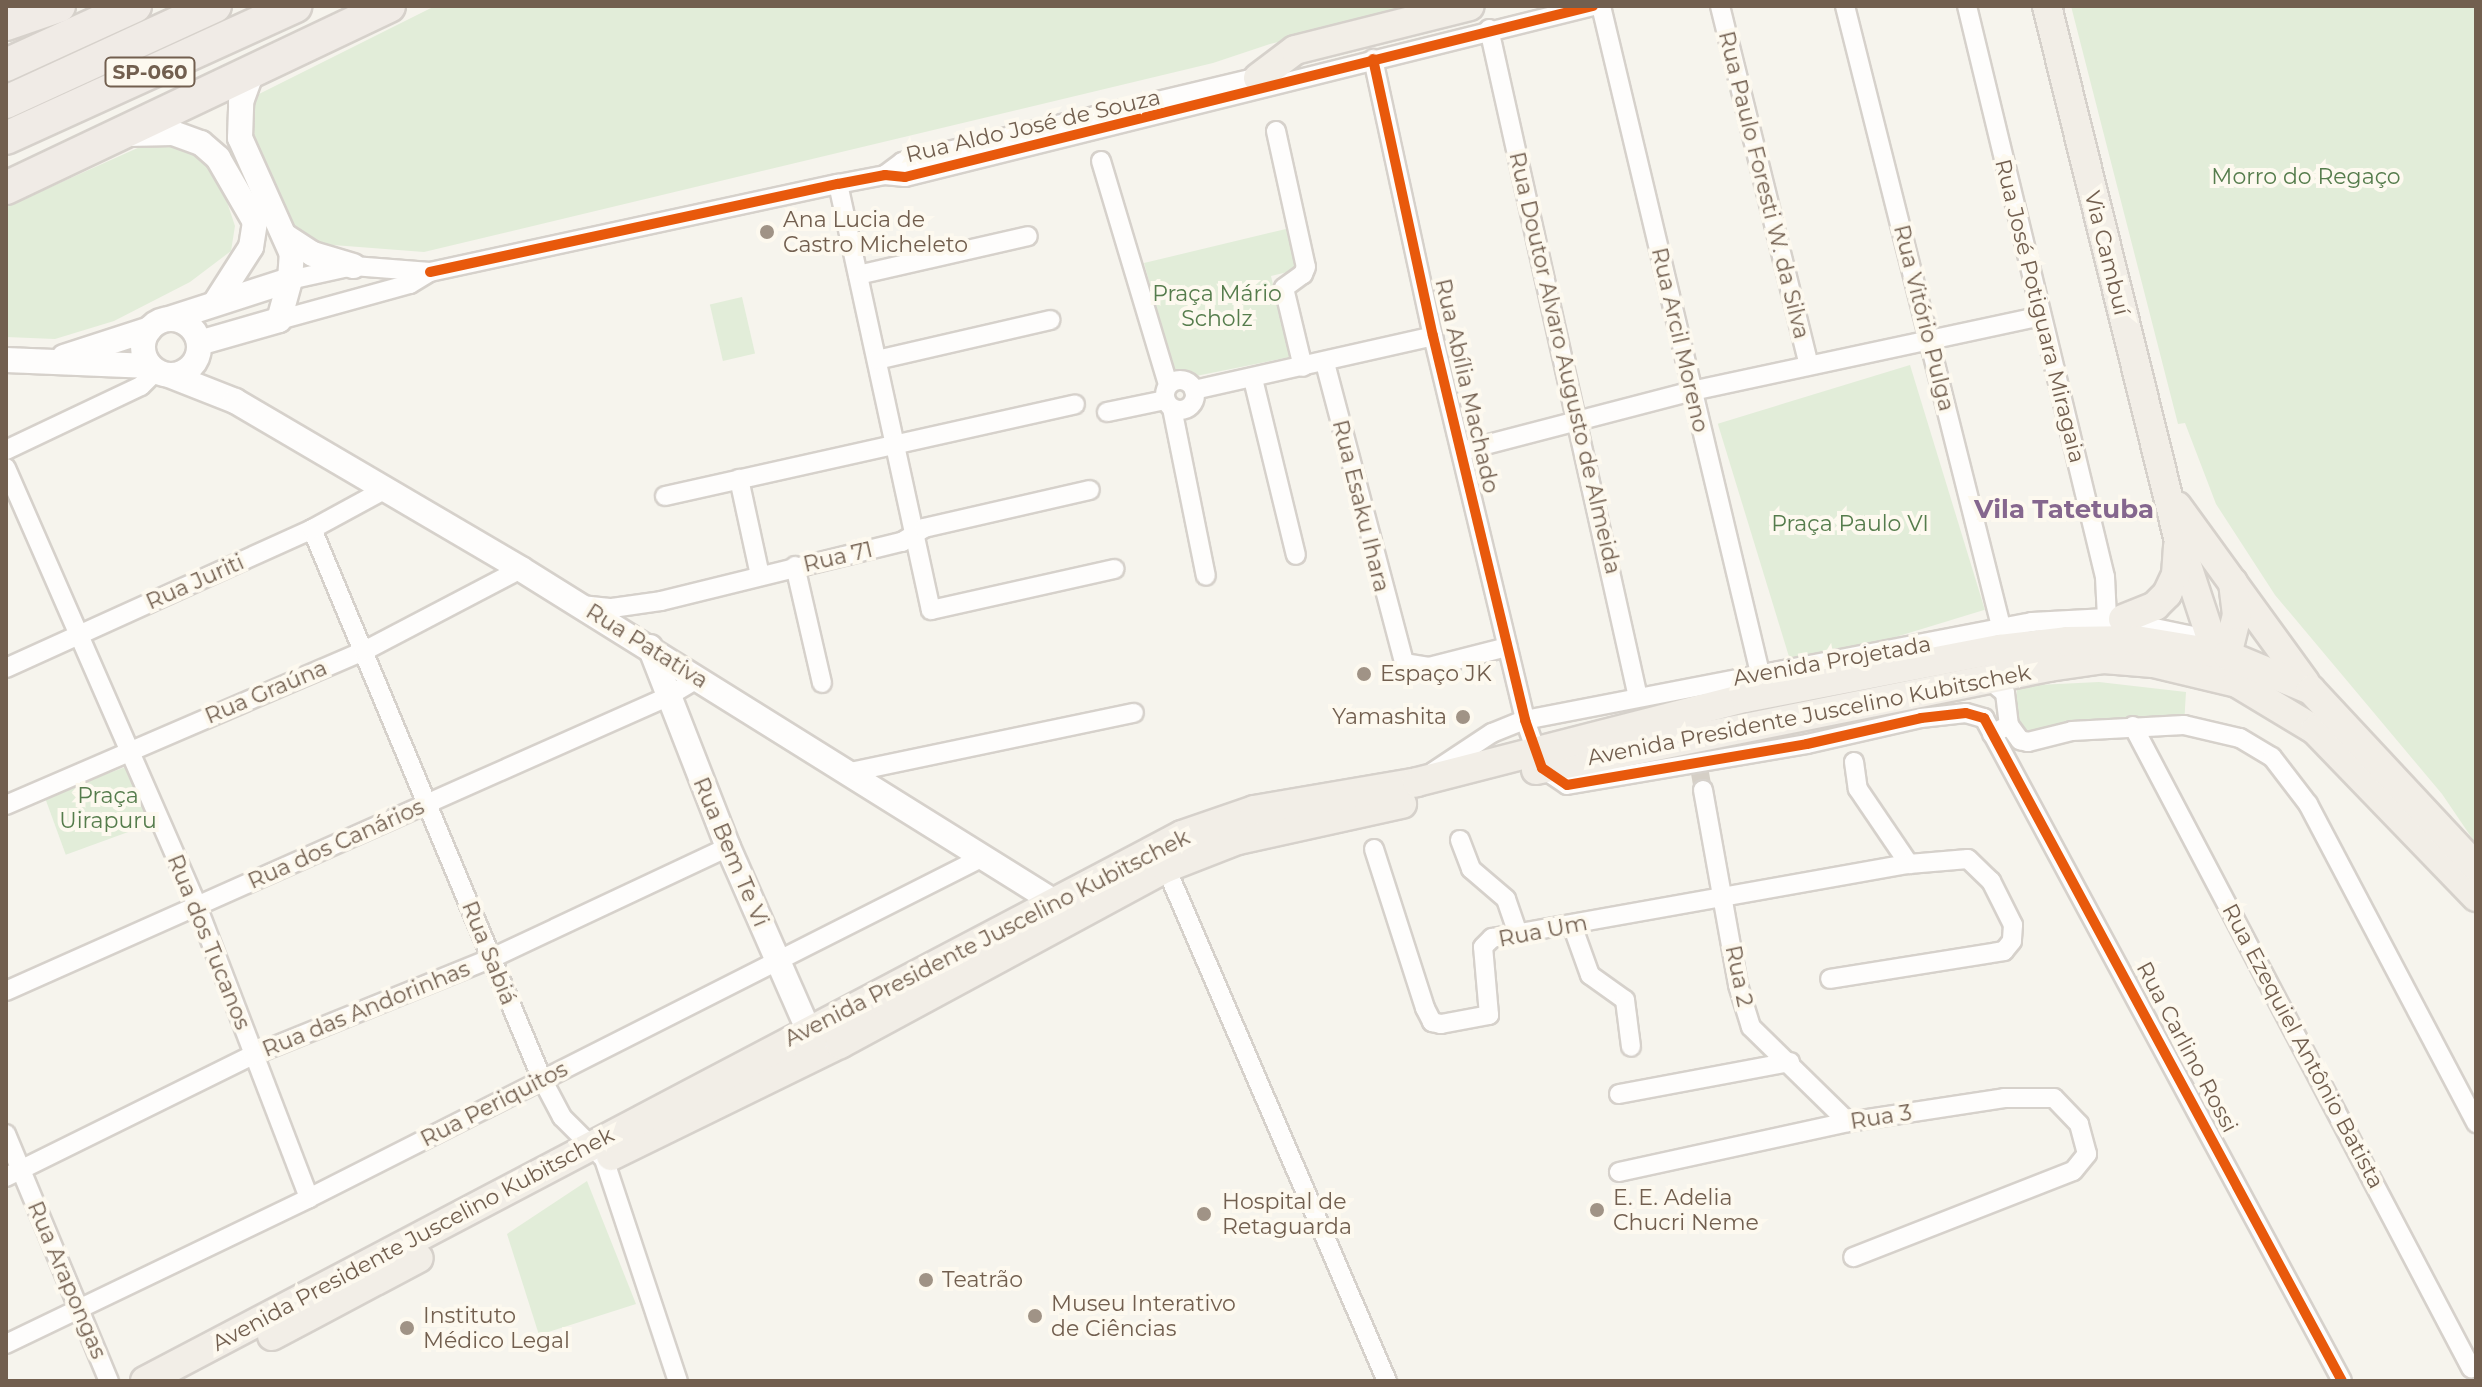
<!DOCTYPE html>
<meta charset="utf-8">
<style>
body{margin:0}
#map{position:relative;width:2482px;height:1387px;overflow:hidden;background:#f6f4ed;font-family:Montserrat,sans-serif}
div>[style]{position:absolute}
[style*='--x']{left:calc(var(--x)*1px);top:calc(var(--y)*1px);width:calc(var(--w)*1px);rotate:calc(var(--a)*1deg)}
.green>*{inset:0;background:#e2edd9;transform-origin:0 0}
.street-tunnel>*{height:18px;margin-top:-9px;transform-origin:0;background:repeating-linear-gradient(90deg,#d5cfc6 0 18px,transparent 0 27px)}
.roads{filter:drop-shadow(2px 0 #d6d1cb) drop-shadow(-2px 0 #d6d1cb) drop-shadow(0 2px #d6d1cb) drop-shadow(0 -2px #d6d1cb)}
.street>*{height:18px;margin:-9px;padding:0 9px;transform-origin:9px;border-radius:9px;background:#fefdfc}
.street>.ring{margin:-9px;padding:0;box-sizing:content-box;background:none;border:18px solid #fefdfc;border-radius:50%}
.secondary>*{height:24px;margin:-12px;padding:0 12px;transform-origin:12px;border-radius:12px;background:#fefdfc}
.secondary>.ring{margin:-12px;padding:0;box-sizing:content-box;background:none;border:24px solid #fefdfc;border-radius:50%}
.primary>*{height:28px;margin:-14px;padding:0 14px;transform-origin:14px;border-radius:14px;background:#f2eee7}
.highway>*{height:32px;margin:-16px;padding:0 16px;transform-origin:16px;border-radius:16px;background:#f0ebe6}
.cycleway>*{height:10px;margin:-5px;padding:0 5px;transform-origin:5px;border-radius:5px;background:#e8590c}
.dots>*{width:22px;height:22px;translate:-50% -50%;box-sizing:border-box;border:4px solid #fdf9ef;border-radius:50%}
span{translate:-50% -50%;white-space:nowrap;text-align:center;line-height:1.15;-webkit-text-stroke:8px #fdf9ef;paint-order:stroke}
.shield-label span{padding:2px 6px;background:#fdf9ef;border:2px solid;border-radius:6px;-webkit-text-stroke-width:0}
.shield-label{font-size:20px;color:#725f4f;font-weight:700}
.street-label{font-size:22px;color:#725f4f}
.park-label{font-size:22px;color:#557c4c}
.poi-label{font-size:22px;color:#725f4f}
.left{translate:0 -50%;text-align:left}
.right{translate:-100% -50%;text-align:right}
.quarter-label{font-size:26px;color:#85678e;font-weight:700}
.frame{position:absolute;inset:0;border:8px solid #725f4f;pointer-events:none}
</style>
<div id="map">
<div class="green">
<i style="clip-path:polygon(435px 6px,1426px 6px,1270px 44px,1213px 63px,424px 252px,320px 244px,292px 223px,252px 144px,250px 109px,259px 94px)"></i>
<i style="clip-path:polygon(2071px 6px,2476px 6px,2476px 844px,2442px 794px,2275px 595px,2216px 504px,2185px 423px,2178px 424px)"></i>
<i style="clip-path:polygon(171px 143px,196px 146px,219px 178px,235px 226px,231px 251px,190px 282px,114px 321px,55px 339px,6px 337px,6px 207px,142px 146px)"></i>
<i style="clip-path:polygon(1286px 229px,1296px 270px,1271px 276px,1290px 357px,1176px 380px,1144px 263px)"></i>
<i style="left:742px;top:297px;width:58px;height:33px;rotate:77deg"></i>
<i style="left:1910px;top:365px;width:256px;height:201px;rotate:73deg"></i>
<i style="clip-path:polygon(2099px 682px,2186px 692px,2184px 725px,2028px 742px,2016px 721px,2017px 686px)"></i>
<i style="left:131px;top:765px;width:62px;height:92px;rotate:70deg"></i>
<i style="clip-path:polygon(587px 1181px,636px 1304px,539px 1335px,507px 1234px)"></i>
</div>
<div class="street-tunnel">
<i style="--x:1700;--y:773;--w:17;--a:80"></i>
</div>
<div class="roads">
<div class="street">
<i style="--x:1601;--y:6;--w:686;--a:76.59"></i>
<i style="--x:1720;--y:6;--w:370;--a:76.1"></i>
<i style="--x:1845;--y:6;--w:643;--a:75.88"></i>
<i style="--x:1967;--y:6;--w:587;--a:76.41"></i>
<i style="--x:2105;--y:577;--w:41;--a:87.2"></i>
<i style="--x:1489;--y:29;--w:684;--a:77.43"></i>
<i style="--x:1373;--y:59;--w:283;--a:77.8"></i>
<i style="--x:1433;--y:336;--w:395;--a:76.5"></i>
<i style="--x:1525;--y:720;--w:51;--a:70.5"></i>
<i style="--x:1542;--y:768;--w:30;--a:34"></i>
<i style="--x:1567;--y:785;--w:243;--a:-9.7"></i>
<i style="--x:1807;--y:744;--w:117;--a:-12.8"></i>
<i style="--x:1921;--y:718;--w:45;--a:-6.3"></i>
<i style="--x:1966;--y:713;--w:19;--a:16"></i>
<i style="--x:1984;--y:718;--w:753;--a:61.63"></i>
<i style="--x:1276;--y:131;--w:139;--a:77.6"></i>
<i style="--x:1306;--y:267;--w:8;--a:113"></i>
<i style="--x:1303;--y:274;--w:24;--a:144"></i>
<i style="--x:1284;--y:288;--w:81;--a:76.5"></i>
<i style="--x:1101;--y:161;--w:234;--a:73.3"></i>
<i style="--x:885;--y:175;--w:21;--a:-37"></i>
<i style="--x:902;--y:162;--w:376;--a:-13.4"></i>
<i style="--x:838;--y:184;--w:436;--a:77.7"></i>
<i style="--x:931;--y:610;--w:188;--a:-12.6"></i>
<i style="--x:430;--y:272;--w:417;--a:-12.2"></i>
<i style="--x:838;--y:184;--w:48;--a:-10.8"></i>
<i style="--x:885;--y:175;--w:20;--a:6"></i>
<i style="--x:905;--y:177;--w:709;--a:-13.96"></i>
<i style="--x:858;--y:275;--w:174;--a:-12.9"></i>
<i style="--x:279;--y:320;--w:136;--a:-15.4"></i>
<i style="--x:410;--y:284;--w:23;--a:-31"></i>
<i style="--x:430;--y:272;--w:77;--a:-175.5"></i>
<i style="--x:353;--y:266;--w:65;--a:167.5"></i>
<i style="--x:877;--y:360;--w:178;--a:-13"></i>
<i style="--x:1325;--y:363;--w:310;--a:75.2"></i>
<i style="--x:1404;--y:663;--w:25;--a:9"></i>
<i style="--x:1429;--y:667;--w:81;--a:-14.4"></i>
<i style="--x:1253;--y:379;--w:181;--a:76.3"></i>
<i class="ring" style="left:1165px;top:380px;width:12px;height:12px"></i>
<i style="--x:1194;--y:390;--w:245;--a:-12.7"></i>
<i style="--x:1172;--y:408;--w:171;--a:78.6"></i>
<i style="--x:1107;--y:412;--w:59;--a:-11.7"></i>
<i style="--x:6;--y:450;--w:149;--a:-25.4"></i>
<i style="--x:141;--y:386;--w:21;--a:-45"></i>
<i style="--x:1462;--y:451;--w:238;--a:-14.6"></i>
<i style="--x:1692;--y:391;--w:357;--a:-12.1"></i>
<i style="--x:6;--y:468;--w:478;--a:66.4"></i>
<i style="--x:197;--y:906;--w:313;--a:69"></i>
<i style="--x:739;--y:479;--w:98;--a:77.7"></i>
<i style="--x:665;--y:496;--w:420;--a:-12.6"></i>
<i style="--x:312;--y:529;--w:596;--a:67.31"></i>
<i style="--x:542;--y:1079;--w:43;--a:62.2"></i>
<i style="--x:562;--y:1117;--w:59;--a:45"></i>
<i style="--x:604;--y:1159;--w:234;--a:71.6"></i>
<i style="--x:795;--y:566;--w:120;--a:77"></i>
<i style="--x:581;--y:605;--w:31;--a:6"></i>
<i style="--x:612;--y:608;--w:49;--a:-8.1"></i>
<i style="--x:661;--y:601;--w:248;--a:-13.8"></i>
<i style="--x:902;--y:542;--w:26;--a:-32"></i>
<i style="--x:924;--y:528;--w:170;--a:-12.9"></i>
<i style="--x:6;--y:668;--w:336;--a:-24.4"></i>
<i style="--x:312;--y:529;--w:80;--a:-28.5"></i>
<i style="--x:1986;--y:677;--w:25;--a:40"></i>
<i style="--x:2005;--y:693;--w:32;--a:83"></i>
<i style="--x:2133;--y:726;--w:726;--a:62.23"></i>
<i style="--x:1992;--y:734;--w:19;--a:-28"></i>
<i style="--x:2009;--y:725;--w:19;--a:54"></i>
<i style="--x:2020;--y:740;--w:8;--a:14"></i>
<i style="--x:2028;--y:742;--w:45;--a:-14"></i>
<i style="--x:2072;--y:731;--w:112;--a:-3.1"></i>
<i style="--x:2184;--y:725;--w:57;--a:13.1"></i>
<i style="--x:2240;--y:738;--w:37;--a:31"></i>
<i style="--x:2272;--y:757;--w:59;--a:52.5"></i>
<i style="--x:2308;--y:804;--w:361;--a:62.2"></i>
<i style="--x:1854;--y:762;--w:27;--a:82"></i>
<i style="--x:1858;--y:789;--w:91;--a:55.8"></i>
<i style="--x:1433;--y:772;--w:71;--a:-33.5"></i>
<i style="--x:1492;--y:733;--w:35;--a:-22"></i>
<i style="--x:1525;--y:720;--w:516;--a:-10.94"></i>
<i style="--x:2032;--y:622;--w:75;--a:-3.1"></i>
<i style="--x:2107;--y:618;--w:93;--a:11.8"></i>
<i style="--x:846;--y:773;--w:294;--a:-11.8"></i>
<i style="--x:1703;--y:790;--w:198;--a:79.8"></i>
<i style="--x:1738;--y:985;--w:44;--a:72.8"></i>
<i style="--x:1751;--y:1027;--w:136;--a:44.4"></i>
<i style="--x:6;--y:805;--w:390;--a:-23.3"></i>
<i style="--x:364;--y:651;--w:177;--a:-27.6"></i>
<i style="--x:1460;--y:840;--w:31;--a:69"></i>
<i style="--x:1471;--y:869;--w:46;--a:40.6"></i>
<i style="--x:1506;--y:899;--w:36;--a:71"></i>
<i style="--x:1374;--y:849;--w:167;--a:72.2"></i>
<i style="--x:1425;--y:1008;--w:16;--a:63"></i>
<i style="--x:1432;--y:1022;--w:9;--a:13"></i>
<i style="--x:1441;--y:1024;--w:49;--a:-10.6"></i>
<i style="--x:1489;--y:1015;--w:68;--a:-95"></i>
<i style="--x:1483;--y:947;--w:13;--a:-45"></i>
<i style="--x:1492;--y:938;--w:424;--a:-10.1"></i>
<i style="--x:1909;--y:864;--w:59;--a:-4.8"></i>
<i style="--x:1968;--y:859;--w:32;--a:44"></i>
<i style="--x:1991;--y:881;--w:49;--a:63.4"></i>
<i style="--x:2013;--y:925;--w:16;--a:94"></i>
<i style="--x:2012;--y:941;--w:13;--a:129"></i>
<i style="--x:2004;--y:951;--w:176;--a:170.9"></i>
<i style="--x:1163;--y:861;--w:566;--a:66.7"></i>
<i style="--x:1572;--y:925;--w:53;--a:70.2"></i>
<i style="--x:1590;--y:975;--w:43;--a:35.5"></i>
<i style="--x:1625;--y:1000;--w:47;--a:82.7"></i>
<i style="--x:6;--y:991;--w:723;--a:-23.98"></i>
<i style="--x:667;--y:697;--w:37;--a:-31"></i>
<i style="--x:1619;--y:1094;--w:174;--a:-10.6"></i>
<i style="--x:6;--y:1134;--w:268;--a:67.4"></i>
<i style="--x:1619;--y:1172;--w:234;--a:-12.3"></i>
<i style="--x:1848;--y:1122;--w:158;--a:-8.7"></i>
<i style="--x:2004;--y:1098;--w:50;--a:0"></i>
<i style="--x:2054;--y:1098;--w:36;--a:46"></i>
<i style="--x:2079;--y:1124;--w:31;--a:75"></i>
<i style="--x:2087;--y:1154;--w:22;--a:129"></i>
<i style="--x:2073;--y:1171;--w:236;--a:158.6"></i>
<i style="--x:6;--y:1177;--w:275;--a:-26.3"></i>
<i style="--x:253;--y:1055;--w:256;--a:-22.1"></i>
<i style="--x:490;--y:959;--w:263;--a:-25.2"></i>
<i style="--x:6;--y:1344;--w:336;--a:-25.7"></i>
<i style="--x:309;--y:1198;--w:751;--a:-26.84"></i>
</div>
<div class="secondary">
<i style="--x:127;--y:134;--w:46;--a:-1.2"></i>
<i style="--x:173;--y:133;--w:30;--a:20"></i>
<i style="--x:201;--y:143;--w:23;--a:41"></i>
<i style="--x:218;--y:158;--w:74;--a:60"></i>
<i style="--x:255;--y:222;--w:25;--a:99"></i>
<i style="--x:251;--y:247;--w:67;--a:122.7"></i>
<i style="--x:285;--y:236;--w:33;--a:33"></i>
<i style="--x:313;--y:254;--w:42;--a:16.7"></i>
<i style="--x:169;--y:319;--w:127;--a:-17.9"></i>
<i class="ring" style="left:143px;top:319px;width:32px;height:32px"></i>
<i style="--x:199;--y:343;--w:83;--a:-16"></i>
<i style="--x:279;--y:320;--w:41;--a:-74.6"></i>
<i style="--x:290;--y:280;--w:26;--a:-86"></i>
<i style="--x:292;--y:254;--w:127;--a:-114.1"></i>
<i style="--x:240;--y:138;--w:36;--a:-88"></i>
<i style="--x:241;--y:102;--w:33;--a:-70"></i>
<i style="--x:64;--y:357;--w:90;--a:-18"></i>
<i style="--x:6;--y:360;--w:144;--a:2.4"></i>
<i style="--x:169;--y:375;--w:71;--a:21.5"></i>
<i style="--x:235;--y:401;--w:332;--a:30.4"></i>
<i style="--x:521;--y:569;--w:627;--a:31.97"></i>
<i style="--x:650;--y:647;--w:215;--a:68.7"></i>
<i style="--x:728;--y:847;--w:219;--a:66.3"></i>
</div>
<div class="primary">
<i style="--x:2047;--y:6;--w:551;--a:76.14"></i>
<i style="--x:2179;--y:541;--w:132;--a:71.8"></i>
<i style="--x:1258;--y:78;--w:46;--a:-37.1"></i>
<i style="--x:1295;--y:50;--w:180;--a:-14.1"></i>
<i style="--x:2177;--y:506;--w:218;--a:54"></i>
<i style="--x:2123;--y:619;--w:35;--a:-22"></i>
<i style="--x:2155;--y:606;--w:17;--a:-45"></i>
<i style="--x:2167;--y:594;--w:21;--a:-65"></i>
<i style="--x:2176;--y:575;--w:29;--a:-86"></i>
<i style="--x:2227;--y:655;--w:41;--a:-76"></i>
<i style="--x:2237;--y:615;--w:33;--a:-97"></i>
<i style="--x:1536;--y:770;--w:523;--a:-11.35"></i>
<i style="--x:2049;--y:667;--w:56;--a:-8.3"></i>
<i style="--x:2104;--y:659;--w:49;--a:4.7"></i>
<i style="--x:2153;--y:663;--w:86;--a:13.4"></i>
<i style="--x:2237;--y:683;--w:91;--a:31.1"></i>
<i style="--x:2315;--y:730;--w:232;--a:46"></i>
<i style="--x:611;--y:1156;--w:255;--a:-26.1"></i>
<i style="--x:840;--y:1044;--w:370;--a:-28.4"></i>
<i style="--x:1166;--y:868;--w:77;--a:-21.3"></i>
<i style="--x:1238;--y:840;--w:168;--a:-12.4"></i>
<i style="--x:272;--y:1336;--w:166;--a:-28"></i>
<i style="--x:145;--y:1381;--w:1172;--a:-27.77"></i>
<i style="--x:1182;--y:835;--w:76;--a:-19.1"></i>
<i style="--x:1254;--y:810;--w:165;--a:-9.7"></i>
<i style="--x:1417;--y:782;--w:339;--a:-14.4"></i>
<i style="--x:1745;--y:698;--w:260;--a:-10.9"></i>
<i style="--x:2000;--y:649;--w:67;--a:-6.8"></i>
<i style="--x:2067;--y:641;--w:69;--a:-0.8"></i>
<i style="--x:2136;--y:640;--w:92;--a:9.4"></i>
<i style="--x:2227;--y:655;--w:91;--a:22.6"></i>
<i style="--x:2311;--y:690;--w:242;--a:47"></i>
</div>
<div class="highway">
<i style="--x:6;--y:24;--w:56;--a:-18.8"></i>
<i style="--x:6;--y:65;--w:142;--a:-24.6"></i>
<i style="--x:6;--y:102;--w:230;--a:-24.7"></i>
<i style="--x:6;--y:138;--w:318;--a:-24.5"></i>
<i style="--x:6;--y:188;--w:424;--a:-25.4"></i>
</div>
</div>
<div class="cycleway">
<i style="--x:1373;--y:59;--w:283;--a:77.8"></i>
<i style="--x:1433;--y:336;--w:395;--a:76.5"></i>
<i style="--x:1525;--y:720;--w:51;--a:70.5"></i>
<i style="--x:1542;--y:768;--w:30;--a:34"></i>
<i style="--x:1567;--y:785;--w:243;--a:-9.7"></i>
<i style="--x:1807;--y:744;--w:117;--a:-12.8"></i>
<i style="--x:1921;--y:718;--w:45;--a:-6.3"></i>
<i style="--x:1966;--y:713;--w:19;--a:16"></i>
<i style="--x:1984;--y:718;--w:753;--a:61.63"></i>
<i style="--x:430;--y:272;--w:417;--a:-12.2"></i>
<i style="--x:838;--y:184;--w:48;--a:-10.8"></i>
<i style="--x:885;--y:175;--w:20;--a:6"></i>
<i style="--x:905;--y:177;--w:709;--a:-13.96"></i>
</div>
<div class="dots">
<i style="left:767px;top:232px;background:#a09386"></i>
<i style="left:1364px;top:674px;background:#a09386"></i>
<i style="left:1463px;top:717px;background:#a09386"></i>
<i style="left:1597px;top:1210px;background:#a09386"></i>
<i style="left:1204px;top:1214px;background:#a09386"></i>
<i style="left:926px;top:1280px;background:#a09386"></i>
<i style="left:1035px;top:1316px;background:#a09386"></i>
<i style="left:407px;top:1328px;background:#a09386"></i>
</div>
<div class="shield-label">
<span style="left:150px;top:72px">SP-060</span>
</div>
<div class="street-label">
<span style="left:1033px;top:126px;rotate:-13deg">Rua Aldo José de Souza</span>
<span style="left:1764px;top:185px;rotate:76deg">Rua Paulo Foresti W. da Silva</span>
<span style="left:2107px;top:253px;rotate:76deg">Via Cambuí</span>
<span style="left:2040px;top:311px;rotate:76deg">Rua José Potiguara Miragaia</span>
<span style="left:1924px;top:318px;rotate:76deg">Rua Vitório Pulga</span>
<span style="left:1680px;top:340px;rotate:77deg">Rua Arcil Moreno</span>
<span style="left:1565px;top:363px;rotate:77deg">Rua Doutor Alvaro Augusto de Almeida</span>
<span style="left:1467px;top:386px;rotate:77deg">Rua Abília Machado</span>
<span style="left:1361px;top:506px;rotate:76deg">Rua Esaku Ihara</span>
<span style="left:838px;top:557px;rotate:-13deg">Rua 71</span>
<span style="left:195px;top:582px;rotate:-24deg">Rua Juriti</span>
<span style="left:647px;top:646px;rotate:32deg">Rua Patativa</span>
<span style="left:1832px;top:661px;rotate:-10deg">Avenida Projetada</span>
<span style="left:266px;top:692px;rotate:-23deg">Rua Graúna</span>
<span style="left:1809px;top:715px;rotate:-11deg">Avenida Presidente Juscelino Kubitschek</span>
<span style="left:336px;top:844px;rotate:-24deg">Rua dos Canários</span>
<span style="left:731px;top:852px;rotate:67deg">Rua Bem Te Vi</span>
<span style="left:1543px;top:931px;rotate:-11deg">Rua Um</span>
<span style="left:987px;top:938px;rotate:-27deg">Avenida Presidente Juscelino Kubitschek</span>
<span style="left:209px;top:942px;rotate:68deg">Rua dos Tucanos</span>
<span style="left:489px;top:953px;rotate:68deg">Rua Sabiá</span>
<span style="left:1739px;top:976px;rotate:78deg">Rua 2</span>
<span style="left:366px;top:1009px;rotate:-22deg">Rua das Andorinhas</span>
<span style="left:2303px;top:1046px;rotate:62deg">Rua Ezequiel Antônio Batista</span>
<span style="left:2187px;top:1047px;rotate:62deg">Rua Carlino Rossi</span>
<span style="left:494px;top:1104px;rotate:-27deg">Rua Periquitos</span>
<span style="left:1881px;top:1117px;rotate:-9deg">Rua 3</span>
<span style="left:413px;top:1239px;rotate:-28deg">Avenida Presidente Juscelino Kubitschek</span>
<span style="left:67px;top:1280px;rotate:67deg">Rua Arapongas</span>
</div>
<div class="park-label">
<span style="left:2306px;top:177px">Morro do Regaço</span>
<span style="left:1217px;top:306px">Praça Mário<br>Scholz</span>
<span style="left:1850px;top:524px">Praça Paulo VI</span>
<span style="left:108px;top:808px">Praça<br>Uirapuru</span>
</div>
<div class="poi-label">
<span class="left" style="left:783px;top:232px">Ana Lucia de<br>Castro Micheleto</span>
<span class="left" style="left:1380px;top:674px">Espaço JK</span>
<span class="right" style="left:1447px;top:717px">Yamashita</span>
<span class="left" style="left:1613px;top:1210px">E. E. Adelia<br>Chucri Neme</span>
<span class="left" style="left:1222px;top:1214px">Hospital de<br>Retaguarda</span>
<span class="left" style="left:942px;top:1280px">Teatrão</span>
<span class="left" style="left:1051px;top:1316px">Museu Interativo<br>de Ciências</span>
<span class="left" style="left:423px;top:1328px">Instituto<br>Médico Legal</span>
</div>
<div class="quarter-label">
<span style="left:2064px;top:510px">Vila Tatetuba</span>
</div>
<div class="frame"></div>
</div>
